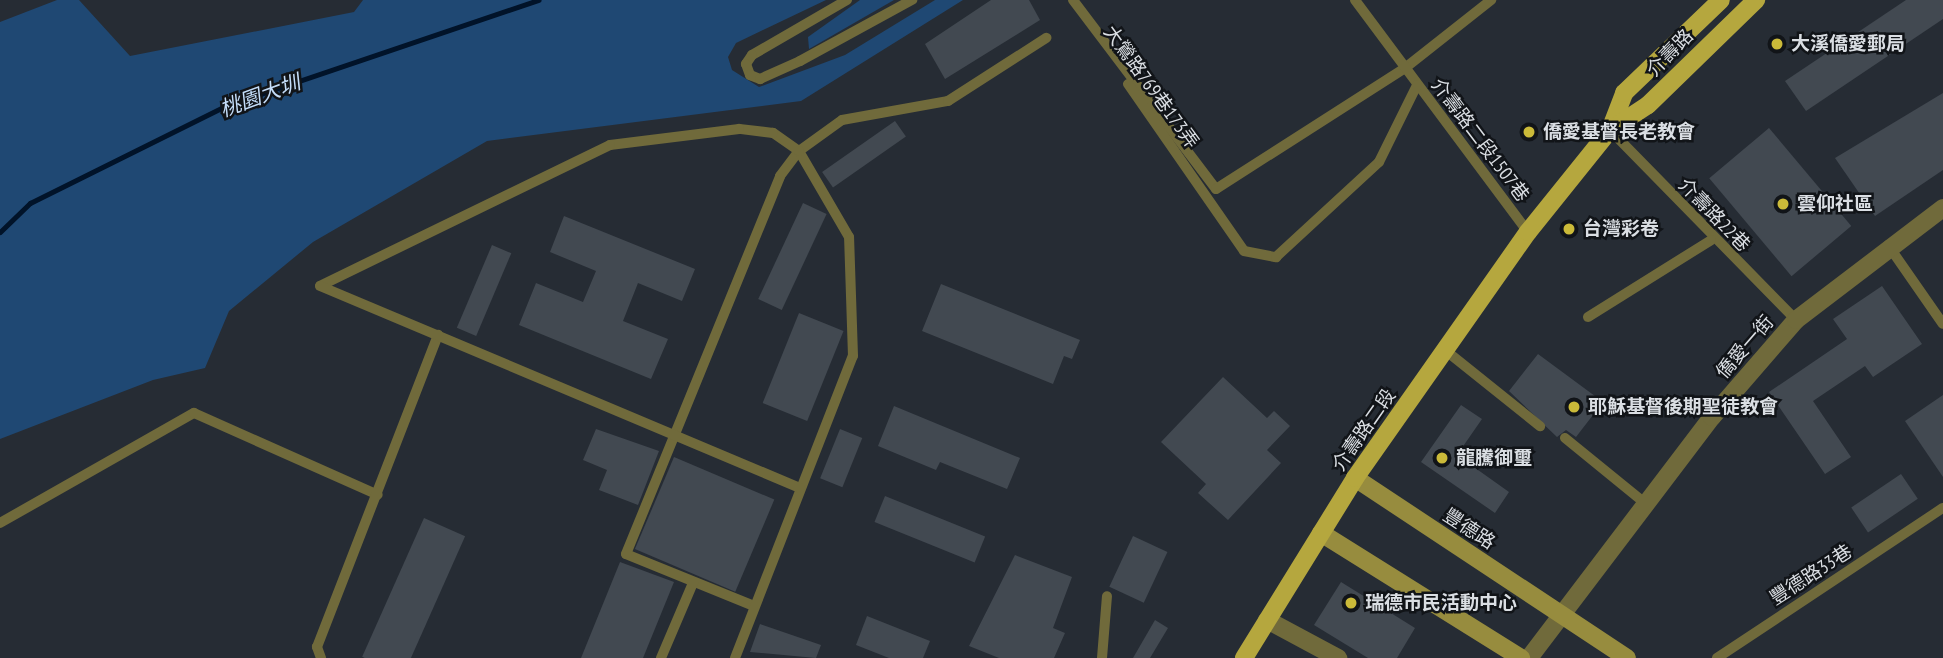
<!DOCTYPE html>
<meta charset="utf-8">
<style>
body{margin:0}
#map{position:relative;width:1943px;height:658px;overflow:hidden;background:#262c34;font-family:"PT Sans Narrow","Noto Sans TC",sans-serif}
div>[style]{position:absolute}
[style*='--x']{left:calc(var(--x)*1px);top:calc(var(--y)*1px);width:calc(var(--w)*1px);rotate:calc(var(--a)*1deg)}
.green>*{inset:0;background:#1f4873}
.stream>*{height:5px;margin:-2.5px;padding:0 2.5px;transform-origin:2.5px;border-radius:2.5px;background:#011329}
.building>*{inset:0;background:#424951;transform-origin:0 0}
.lane>*{height:10px;margin:-5px;padding:0 5px;transform-origin:5px;border-radius:5px;background:#706a3b}
.street>*{height:18px;margin:-9px;padding:0 9px;transform-origin:9px;border-radius:9px;background:#706a3b}
.secondary>*{height:18px;margin:-9px;padding:0 9px;transform-origin:9px;border-radius:9px;background:#978c3e}
.primary>*{height:18px;margin:-9px;padding:0 9px;transform-origin:9px;border-radius:9px;background:#b5a73e}
.dots>*{width:19px;height:19px;translate:-50% -50%;box-sizing:border-box;border:4px solid #111418;border-radius:50%}
span{translate:-50% -50%;white-space:nowrap;text-align:center;line-height:1.15;-webkit-text-stroke:5px #111418;paint-order:stroke}
.poi-label{font-size:19px;color:#dadee3;font-weight:700}
.left{translate:0 -50%;text-align:left}
.street-label{font-size:19px;color:#dadee3}
.water-label{font-size:21px;color:#c4ddf9;font-style:italic}
</style>
<div id="map">
<div class="green">
<i style="clip-path:polygon(57px 0,79px 0,130px 56px,354px 12px,363px 0,826px 0,736px 43px,728px 57px,732px 70px,759px 87px,845px 55px,935px 0,963px 0,801px 101px,487px 141px,313px 242px,229px 311px,205px 368px,153px 380px,0 439px,0 22px)"></i>
<i style="clip-path:polygon(860px 0,894px 0,809px 49px,808px 37px)"></i>
</div>
<div class="stream">
<i style="--x:0;--y:232;--w:42;--a:-44"></i>
<i style="--x:30;--y:203;--w:218;--a:-26.4"></i>
<i style="--x:225;--y:106;--w:331;--a:-18.7"></i>
</div>
<div class="building">
<i style="clip-path:polygon(991px 0,1029px 0,1040px 20px,945px 79px,925px 44px)"></i>
<i style="clip-path:polygon(1906px 0,1943px 0,1943px 19px,1806px 111px,1785px 81px)"></i>
<i style="clip-path:polygon(1943px 93px,1943px 170px,1875px 216px,1835px 158px)"></i>
<i style="left:895px;top:121px;width:19px;height:89px;rotate:55deg"></i>
<i style="left:1769px;top:128px;width:128px;height:78px;rotate:50deg"></i>
<i style="left:803px;top:203px;width:26px;height:106px;rotate:25deg"></i>
<i style="clip-path:polygon(564px 216px,695px 269px,682px 301px,638px 283px,623px 321px,668px 339px,651px 379px,519px 325px,536px 283px,583px 302px,596px 271px,550px 252px)"></i>
<i style="left:492px;top:245px;width:21px;height:90px;rotate:23deg"></i>
<i style="clip-path:polygon(941px 284px,1080px 340px,1072px 359px,1064px 356px,1053px 384px,922px 331px)"></i>
<i style="clip-path:polygon(1882px 286px,1922px 344px,1873px 377px,1865px 366px,1813px 401px,1851px 457px,1825px 474px,1769px 392px,1847px 339px,1833px 319px)"></i>
<i style="left:799px;top:313px;width:48px;height:97px;rotate:22deg"></i>
<i style="clip-path:polygon(1538px 354px,1603px 402px,1576px 437px,1566px 430px,1557px 437px,1509px 391px)"></i>
<i style="clip-path:polygon(1223px 377px,1267px 418px,1274px 411px,1290px 426px,1267px 450px,1281px 463px,1228px 520px,1198px 493px,1206px 484px,1161px 442px)"></i>
<i style="clip-path:polygon(1943px 395px,1943px 477px,1905px 421px)"></i>
<i style="clip-path:polygon(1461px 405px,1482px 419px,1457px 455px,1509px 492px,1495px 513px,1421px 462px)"></i>
<i style="clip-path:polygon(894px 406px,1020px 458px,1007px 489px,940px 462px,936px 470px,878px 446px)"></i>
<i style="clip-path:polygon(596px 429px,659px 451px,638px 505px,599px 490px,607px 470px,583px 460px)"></i>
<i style="left:840px;top:429px;width:24px;height:53px;rotate:22deg"></i>
<i style="left:674px;top:457px;width:109px;height:100px;rotate:23deg"></i>
<i style="left:1901px;top:474px;width:30px;height:60px;rotate:56deg"></i>
<i style="left:885px;top:496px;width:108px;height:28px;rotate:22deg"></i>
<i style="left:424px;top:518px;width:45px;height:152px;rotate:24deg"></i>
<i style="left:1133px;top:536px;width:38px;height:56px;rotate:25deg"></i>
<i style="clip-path:polygon(1015px 555px,1072px 577px,1053px 628px,1065px 633px,1054px 658px,999px 658px,969px 646px)"></i>
<i style="clip-path:polygon(620px 562px,674px 582px,643px 658px,581px 658px)"></i>
<i style="clip-path:polygon(1341px 582px,1415px 628px,1397px 658px,1368px 658px,1314px 625px)"></i>
<i style="clip-path:polygon(867px 616px,930px 641px,923px 658px,889px 658px,856px 645px)"></i>
<i style="clip-path:polygon(1155px 620px,1168px 628px,1150px 658px,1133px 658px)"></i>
<i style="clip-path:polygon(760px 624px,821px 645px,816px 658px,750px 652px)"></i>
</div>
<div class="lane">
<i style="--x:847;--y:0;--w:110;--a:149.9"></i>
<i style="--x:752;--y:55;--w:11;--a:124"></i>
<i style="--x:746;--y:64;--w:12;--a:70"></i>
<i style="--x:750;--y:75;--w:11;--a:22"></i>
<i style="--x:760;--y:79;--w:44;--a:-24.2"></i>
<i style="--x:800;--y:61;--w:128;--a:-28.6"></i>
<i style="--x:1073;--y:0;--w:237;--a:52.9"></i>
<i style="--x:1216;--y:189;--w:224;--a:-32.6"></i>
<i style="--x:1405;--y:68;--w:110;--a:-38.3"></i>
<i style="--x:1355;--y:0;--w:289;--a:53.3"></i>
<i style="--x:1128;--y:84;--w:203;--a:55.2"></i>
<i style="--x:1244;--y:251;--w:33;--a:11"></i>
<i style="--x:1276;--y:257;--w:140;--a:-42.7"></i>
<i style="--x:1379;--y:162;--w:86;--a:-63.7"></i>
<i style="--x:1610;--y:130;--w:266;--a:45.6"></i>
<i style="--x:1888;--y:245;--w:96;--a:55.2"></i>
<i style="--x:1588;--y:317;--w:145;--a:-32"></i>
<i style="--x:1445;--y:350;--w:122;--a:38.7"></i>
<i style="--x:1565;--y:438;--w:104;--a:39.2"></i>
<i style="--x:0;--y:523;--w:223;--a:-29.6"></i>
<i style="--x:194;--y:413;--w:201;--a:24"></i>
<i style="--x:754;--y:606;--w:138;--a:-157.9"></i>
<i style="--x:626;--y:554;--w:408;--a:-67.8"></i>
<i style="--x:780;--y:176;--w:31;--a:-53"></i>
<i style="--x:799;--y:151;--w:53;--a:-35.8"></i>
<i style="--x:842;--y:120;--w:108;--a:-10.2"></i>
<i style="--x:948;--y:101;--w:117;--a:-32.7"></i>
<i style="--x:321;--y:658;--w:12;--a:-110"></i>
<i style="--x:317;--y:647;--w:335;--a:-68.8"></i>
<i style="--x:661;--y:658;--w:82;--a:-66.9"></i>
<i style="--x:735;--y:658;--w:324;--a:-68.7"></i>
<i style="--x:853;--y:356;--w:119;--a:-91.9"></i>
<i style="--x:849;--y:237;--w:99;--a:-120.2"></i>
<i style="--x:799;--y:151;--w:32;--a:-145"></i>
<i style="--x:773;--y:133;--w:34;--a:-173"></i>
<i style="--x:739;--y:129;--w:130;--a:172.9"></i>
<i style="--x:610;--y:145;--w:322;--a:154.1"></i>
<i style="--x:320;--y:286;--w:521;--a:22.82"></i>
<i style="--x:1102;--y:658;--w:62;--a:-85.4"></i>
<i style="--x:1717;--y:658;--w:271;--a:-33.6"></i>
</div>
<div class="street">
<i style="--x:1267;--y:620;--w:81;--a:28.2"></i>
<i style="--x:1529;--y:658;--w:303;--a:-52.8"></i>
<i style="--x:1712;--y:417;--w:128;--a:-49.1"></i>
<i style="--x:1796;--y:320;--w:185;--a:-37.3"></i>
</div>
<div class="secondary">
<i style="--x:1355;--y:478;--w:326;--a:33.5"></i>
<i style="--x:1321;--y:533;--w:236;--a:32"></i>
</div>
<div class="primary">
<i style="--x:1610;--y:130;--w:40;--a:-69"></i>
<i style="--x:1624;--y:93;--w:134;--a:-43.8"></i>
<i style="--x:1244;--y:658;--w:211;--a:-58.3"></i>
<i style="--x:1355;--y:478;--w:301;--a:-54.9"></i>
<i style="--x:1528;--y:232;--w:131;--a:-51.2"></i>
<i style="--x:1610;--y:130;--w:45;--a:-33.3"></i>
<i style="--x:1648;--y:105;--w:151;--a:-44.2"></i>
</div>
<div class="dots">
<i style="left:1777px;top:44px;background:#cbba39"></i>
<i style="left:1529px;top:132px;background:#cbba39"></i>
<i style="left:1783px;top:204px;background:#cbba39"></i>
<i style="left:1569px;top:229px;background:#cbba39"></i>
<i style="left:1574px;top:407px;background:#cbba39"></i>
<i style="left:1442px;top:458px;background:#cbba39"></i>
<i style="left:1351px;top:603px;background:#cbba39"></i>
</div>
<div class="poi-label">
<span class="left" style="left:1791px;top:44px">大溪僑愛郵局</span>
<span class="left" style="left:1543px;top:132px">僑愛基督長老教會</span>
<span class="left" style="left:1797px;top:204px">雲仰社區</span>
<span class="left" style="left:1583px;top:229px">台灣彩卷</span>
<span class="left" style="left:1588px;top:407px">耶穌基督後期聖徒教會</span>
<span class="left" style="left:1456px;top:458px">龍騰御璽</span>
<span class="left" style="left:1365px;top:603px">瑞德市民活動中心</span>
</div>
<div class="street-label">
<span style="left:1670px;top:53px;rotate:-46deg">介壽路</span>
<span style="left:1151px;top:87px;rotate:54deg">大鶯路769巷173弄</span>
<span style="left:1480px;top:140px;rotate:53deg">介壽路二段1507巷</span>
<span style="left:1714px;top:215px;rotate:46deg">介壽路22巷</span>
<span style="left:1745px;top:347px;rotate:-49deg">僑愛一街</span>
<span style="left:1364px;top:430px;rotate:-55deg">介壽路二段</span>
<span style="left:1469px;top:529px;rotate:33deg">豐德路</span>
<span style="left:1811px;top:575px;rotate:-33deg">豐德路33巷</span>
</div>
<div class="water-label">
<span style="left:260px;top:96px;rotate:-20deg">桃園大圳</span>
</div>
</div>
